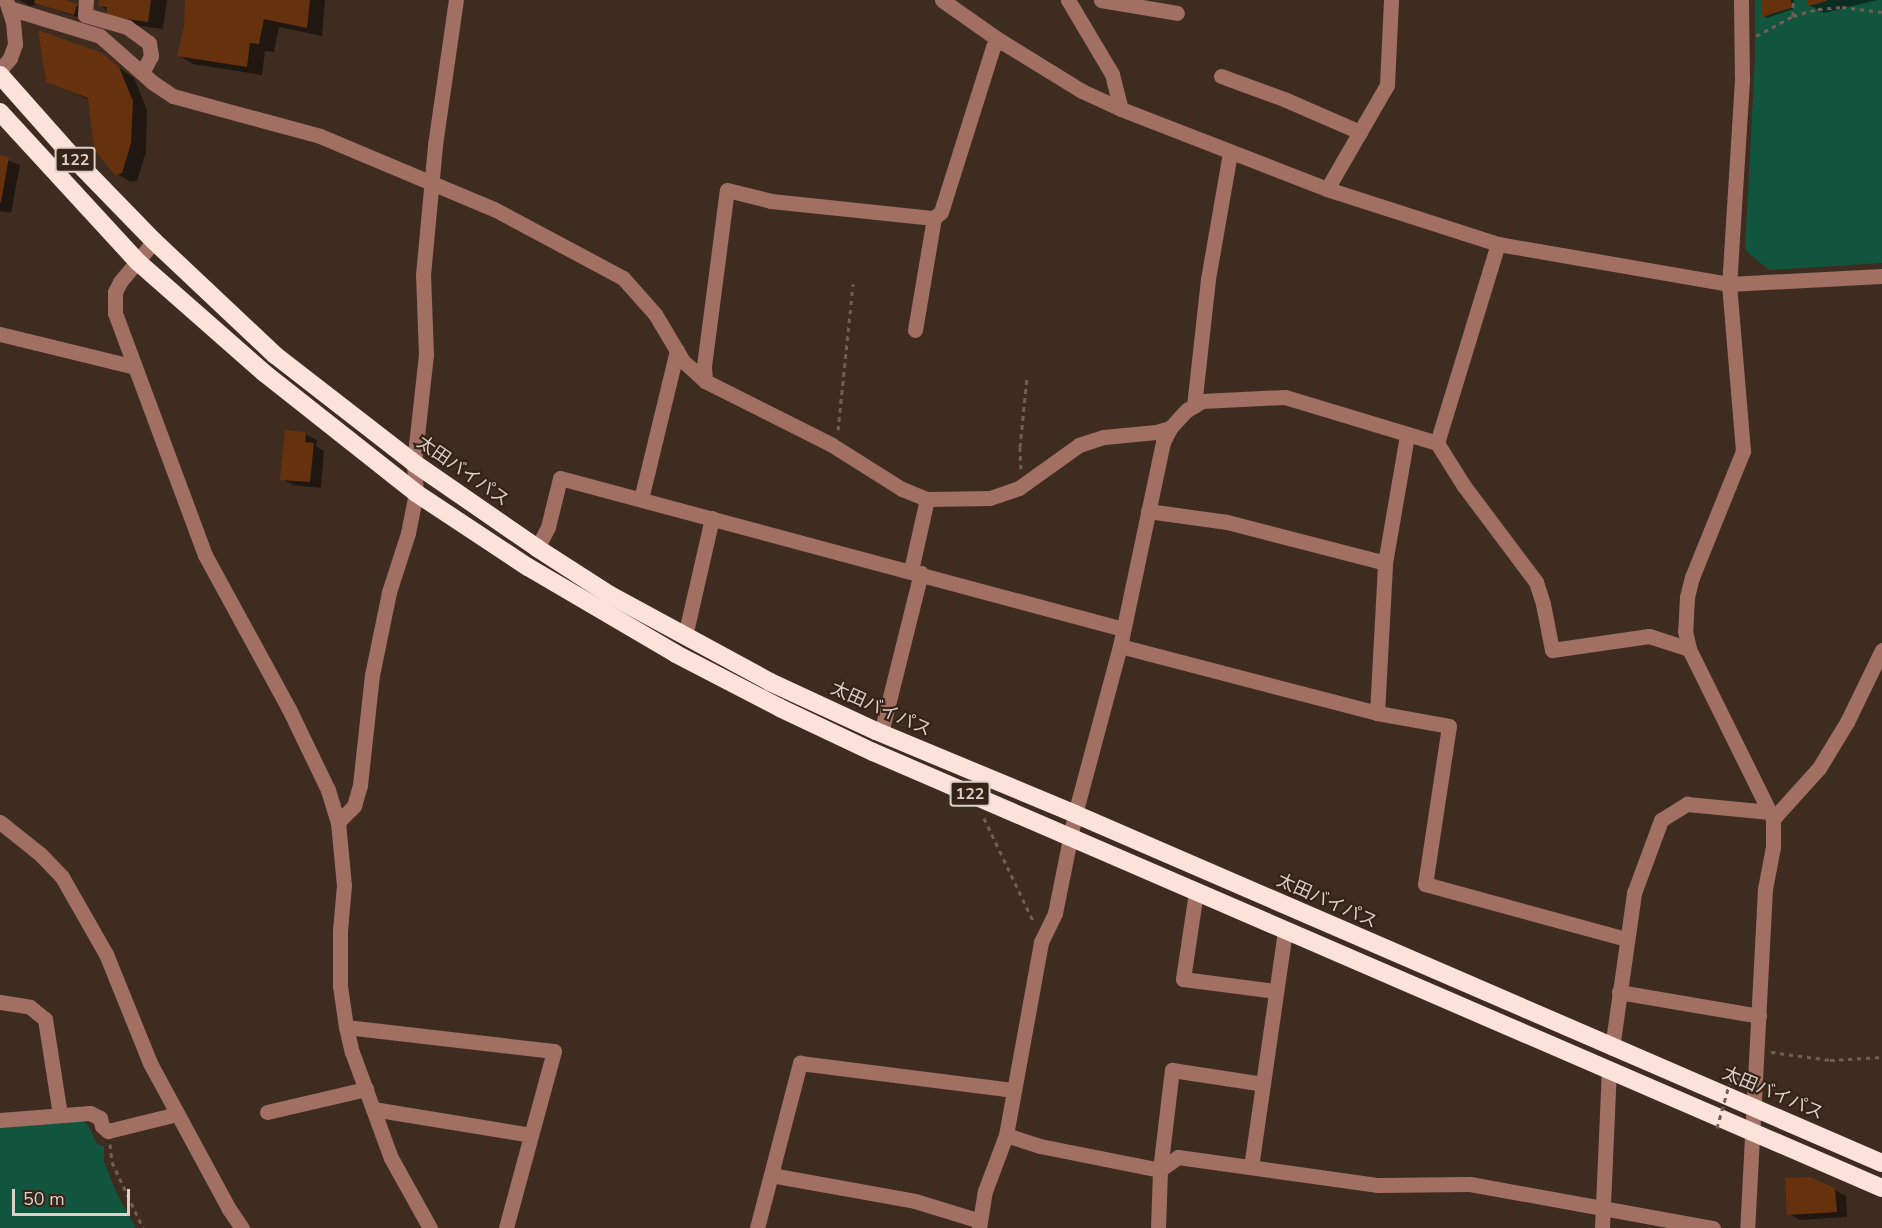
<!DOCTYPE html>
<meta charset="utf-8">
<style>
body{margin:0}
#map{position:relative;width:1882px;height:1228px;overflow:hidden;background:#3f2c21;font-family:"Nunito Sans","Noto Sans JP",sans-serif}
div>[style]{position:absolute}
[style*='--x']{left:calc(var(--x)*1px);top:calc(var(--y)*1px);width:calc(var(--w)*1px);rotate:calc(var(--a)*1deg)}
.green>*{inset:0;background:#12553e}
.shadow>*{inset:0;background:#0007}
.building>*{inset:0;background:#66310d}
.path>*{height:3px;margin-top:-1.5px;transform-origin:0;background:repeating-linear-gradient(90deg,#6f5e54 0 4.5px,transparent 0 9px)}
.minor>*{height:15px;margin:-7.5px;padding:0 7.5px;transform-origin:7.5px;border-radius:7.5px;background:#a26f63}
.highway>*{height:18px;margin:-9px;padding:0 9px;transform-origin:9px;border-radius:9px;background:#fbe2db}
.path-bridge>*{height:3px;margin-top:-1.5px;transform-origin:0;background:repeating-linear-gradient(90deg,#6f5e54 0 4.5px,transparent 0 9px)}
span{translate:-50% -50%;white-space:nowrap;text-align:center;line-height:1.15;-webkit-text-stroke:4.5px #352318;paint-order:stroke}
.shield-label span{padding:2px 4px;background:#352318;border:2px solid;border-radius:4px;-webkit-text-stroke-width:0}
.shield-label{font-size:16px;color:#dcd0c9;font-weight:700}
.street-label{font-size:18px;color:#dcd0c9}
.scale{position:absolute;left:12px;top:1189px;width:118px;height:27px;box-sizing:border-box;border:3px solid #dcd0c9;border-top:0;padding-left:8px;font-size:18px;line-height:21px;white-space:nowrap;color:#dcd0c9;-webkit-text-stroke:4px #352318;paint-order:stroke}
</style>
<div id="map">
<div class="green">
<i style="clip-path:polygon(1755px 0,1882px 0,1882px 263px,1769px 270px,1745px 250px,1755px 58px)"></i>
<i style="clip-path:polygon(81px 1118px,89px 1127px,97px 1144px,104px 1146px,104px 1162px,117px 1194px,136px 1228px,0 1228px,0 1126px)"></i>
</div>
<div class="shadow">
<i style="clip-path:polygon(19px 0,60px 0,84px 9px,81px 18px,38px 4px,30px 6px)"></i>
<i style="clip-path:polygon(100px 0,167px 0,163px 29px,123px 24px,100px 5px)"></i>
<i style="clip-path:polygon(188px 0,325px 0,322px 36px,279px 27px,274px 52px,265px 51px,262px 75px,193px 64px,178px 55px,186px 27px)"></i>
<i style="clip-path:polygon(1763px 0,1794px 0,1793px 9px,1767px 18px,1764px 16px)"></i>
<i style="clip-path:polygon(1809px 0,1877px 0,1824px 13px,1809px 5px)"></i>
<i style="clip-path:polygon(101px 55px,134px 78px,147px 110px,146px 152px,137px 181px,131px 182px,116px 173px,90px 100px,47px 81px)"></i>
<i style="clip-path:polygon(0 157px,20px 165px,11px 213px,0 211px)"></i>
<i style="clip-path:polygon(305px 434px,317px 440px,316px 446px,324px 451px,321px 488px,293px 485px,282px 479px)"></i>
<i style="clip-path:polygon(1835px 1190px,1846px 1196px,1847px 1217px,1800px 1220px,1789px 1214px)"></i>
</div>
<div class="building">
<i style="clip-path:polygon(35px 0,65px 0,77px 4px,74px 15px,34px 3px)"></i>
<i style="clip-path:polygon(99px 0,151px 0,148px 22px,106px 16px,107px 7px,98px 6px)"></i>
<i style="clip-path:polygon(185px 0,310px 0,307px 28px,264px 19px,259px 44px,250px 43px,247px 67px,177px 56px,184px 27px)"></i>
<i style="clip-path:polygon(1762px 0,1791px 0,1791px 8px,1762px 17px)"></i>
<i style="clip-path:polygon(1808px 0,1826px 0,1827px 1px,1808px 6px)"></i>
<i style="clip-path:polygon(38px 30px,102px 53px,119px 67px,133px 101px,131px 143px,122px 173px,115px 175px,94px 149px,88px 98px,46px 82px)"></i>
<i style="clip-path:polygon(0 155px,9px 157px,1px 202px,0 202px)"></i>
<i style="clip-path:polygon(285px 430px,306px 432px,305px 442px,314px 443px,310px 482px,280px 480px)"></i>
<i style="clip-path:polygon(1810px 1177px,1835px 1188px,1837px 1212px,1787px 1215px,1785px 1178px)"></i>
</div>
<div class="path">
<i style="--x:1793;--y:16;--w:16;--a:-90"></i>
<i style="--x:1756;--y:36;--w:42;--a:-28.4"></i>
<i style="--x:1793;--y:16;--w:26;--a:-16"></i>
<i style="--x:1818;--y:9;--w:24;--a:-5"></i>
<i style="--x:1842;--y:7;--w:40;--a:7.1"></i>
<i style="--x:838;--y:430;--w:147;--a:-84.1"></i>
<i style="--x:1021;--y:469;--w:22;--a:-93"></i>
<i style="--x:1020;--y:447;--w:70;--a:-84.3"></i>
<i style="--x:984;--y:818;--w:116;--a:64.5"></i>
<i style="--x:1771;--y:1052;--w:60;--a:7.7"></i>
<i style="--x:1830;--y:1060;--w:52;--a:-3.3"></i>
<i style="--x:1731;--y:1078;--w:7;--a:-45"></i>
<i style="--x:1736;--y:1073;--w:4;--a:14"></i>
<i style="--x:1740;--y:1074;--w:4;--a:104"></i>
<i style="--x:1739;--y:1078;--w:4;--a:166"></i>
<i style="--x:110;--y:1144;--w:18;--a:84"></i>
<i style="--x:112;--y:1162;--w:73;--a:64.8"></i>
</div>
<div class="minor">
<i style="--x:86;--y:0;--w:15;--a:94"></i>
<i style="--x:85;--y:15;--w:44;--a:15.9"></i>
<i style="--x:127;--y:27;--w:27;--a:36"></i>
<i style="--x:149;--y:43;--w:13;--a:81"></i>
<i style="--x:151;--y:56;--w:19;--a:118"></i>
<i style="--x:942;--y:0;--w:70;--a:35.1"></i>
<i style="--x:999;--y:40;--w:97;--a:31.6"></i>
<i style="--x:1082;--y:91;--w:43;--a:24.8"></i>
<i style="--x:1121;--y:109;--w:221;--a:21.2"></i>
<i style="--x:1327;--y:189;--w:180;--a:17.8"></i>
<i style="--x:1498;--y:244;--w:234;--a:9.8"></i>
<i style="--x:1729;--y:284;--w:153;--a:-3"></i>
<i style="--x:1068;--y:0;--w:86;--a:59.3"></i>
<i style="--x:1112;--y:74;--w:36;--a:76"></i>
<i style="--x:1101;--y:0;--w:77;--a:9.7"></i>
<i style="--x:1741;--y:0;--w:80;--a:89.3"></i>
<i style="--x:1742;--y:80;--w:204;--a:93.6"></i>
<i style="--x:1729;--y:284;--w:168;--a:85.2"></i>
<i style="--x:1743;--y:451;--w:136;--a:112"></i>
<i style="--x:1692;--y:577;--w:21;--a:104"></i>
<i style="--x:1687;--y:597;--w:34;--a:93"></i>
<i style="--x:1685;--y:631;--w:18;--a:77"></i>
<i style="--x:1689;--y:649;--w:190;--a:63.7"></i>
<i style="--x:1773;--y:819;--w:28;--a:90"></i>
<i style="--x:1773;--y:847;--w:43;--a:100.8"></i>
<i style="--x:1765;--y:889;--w:339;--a:93"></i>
<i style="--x:9;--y:8;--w:95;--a:17.1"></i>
<i style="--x:100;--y:36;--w:69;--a:41.5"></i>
<i style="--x:152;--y:82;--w:25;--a:34"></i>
<i style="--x:173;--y:96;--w:152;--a:15.2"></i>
<i style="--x:320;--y:136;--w:189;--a:22.8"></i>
<i style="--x:494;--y:209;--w:146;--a:28.1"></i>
<i style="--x:623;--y:278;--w:48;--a:48.4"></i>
<i style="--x:655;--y:314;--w:55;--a:59.2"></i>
<i style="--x:683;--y:361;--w:30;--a:42"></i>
<i style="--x:705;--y:381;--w:142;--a:26.7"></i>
<i style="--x:832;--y:445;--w:83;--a:32.2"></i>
<i style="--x:902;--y:489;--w:27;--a:22"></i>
<i style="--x:927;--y:499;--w:63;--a:-0.9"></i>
<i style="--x:990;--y:498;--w:31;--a:-19"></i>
<i style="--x:1019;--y:488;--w:74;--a:-35.6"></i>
<i style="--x:1079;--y:445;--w:26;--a:-18"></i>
<i style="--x:1104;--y:437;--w:52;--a:-5.5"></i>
<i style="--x:1156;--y:432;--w:15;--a:-16"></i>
<i style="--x:0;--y:70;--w:16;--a:-50"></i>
<i style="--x:10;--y:58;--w:15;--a:-70"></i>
<i style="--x:15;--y:44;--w:22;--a:-95"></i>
<i style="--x:13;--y:22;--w:23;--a:-108"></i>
<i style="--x:1221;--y:76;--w:67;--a:20.1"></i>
<i style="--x:1284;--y:99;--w:83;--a:23.5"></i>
<i style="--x:1327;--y:189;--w:120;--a:-60"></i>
<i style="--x:1387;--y:85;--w:85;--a:-87.3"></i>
<i style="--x:154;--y:241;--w:53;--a:129.7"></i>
<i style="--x:120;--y:282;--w:11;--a:117"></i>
<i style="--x:115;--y:292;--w:21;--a:90"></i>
<i style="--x:115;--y:313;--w:258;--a:69.6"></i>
<i style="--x:205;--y:555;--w:175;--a:61.4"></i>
<i style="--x:289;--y:709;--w:90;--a:64.3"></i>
<i style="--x:328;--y:790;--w:34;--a:73"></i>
<i style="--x:338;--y:822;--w:63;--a:84.6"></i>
<i style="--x:344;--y:885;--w:46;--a:95"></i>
<i style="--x:340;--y:931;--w:55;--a:90"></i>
<i style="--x:340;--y:986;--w:41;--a:81.7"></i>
<i style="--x:346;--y:1027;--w:26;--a:77"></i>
<i style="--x:352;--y:1052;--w:113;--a:69.8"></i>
<i style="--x:391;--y:1158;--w:80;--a:60.9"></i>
<i style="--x:915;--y:330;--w:114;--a:-80.4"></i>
<i style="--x:934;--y:218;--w:9;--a:-41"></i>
<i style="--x:941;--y:212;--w:173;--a:-72.5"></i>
<i style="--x:993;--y:47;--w:9;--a:-49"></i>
<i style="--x:0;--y:334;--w:139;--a:13.7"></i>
<i style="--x:705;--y:381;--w:15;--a:-94"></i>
<i style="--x:704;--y:366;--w:177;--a:-82.6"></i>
<i style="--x:727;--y:190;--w:45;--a:14"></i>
<i style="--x:771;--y:201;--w:164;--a:6"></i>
<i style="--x:1194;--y:406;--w:128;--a:-83.7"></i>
<i style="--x:1208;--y:279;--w:128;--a:-80.1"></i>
<i style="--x:1437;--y:443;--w:208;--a:-73"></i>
<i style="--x:641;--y:499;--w:153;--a:-76.4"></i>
<i style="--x:1148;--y:511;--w:80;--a:7.9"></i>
<i style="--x:1227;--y:522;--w:163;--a:14.5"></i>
<i style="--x:537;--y:548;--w:24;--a:-62"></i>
<i style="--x:548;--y:527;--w:50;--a:-76.2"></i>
<i style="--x:560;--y:478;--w:583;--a:15.01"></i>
<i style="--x:911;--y:570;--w:73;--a:-77.3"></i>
<i style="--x:685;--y:636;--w:121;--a:-77.1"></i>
<i style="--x:1120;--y:646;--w:266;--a:14.6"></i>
<i style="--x:1377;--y:713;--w:73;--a:10.2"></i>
<i style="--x:1449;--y:726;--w:160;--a:98.6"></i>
<i style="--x:1425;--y:884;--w:208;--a:15.3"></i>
<i style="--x:1377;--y:713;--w:150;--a:-86.9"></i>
<i style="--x:1385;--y:563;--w:130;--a:-80.2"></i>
<i style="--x:881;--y:733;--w:165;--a:-76"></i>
<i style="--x:1773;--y:819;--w:69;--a:-48"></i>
<i style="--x:1819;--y:768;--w:54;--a:-58.7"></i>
<i style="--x:1847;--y:722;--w:80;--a:-64.1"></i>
<i style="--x:0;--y:822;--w:51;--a:38.7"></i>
<i style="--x:40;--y:854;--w:32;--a:46"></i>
<i style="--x:62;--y:877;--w:89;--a:60.3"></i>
<i style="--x:106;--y:954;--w:118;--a:68"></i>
<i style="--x:150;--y:1063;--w:166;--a:61.6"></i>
<i style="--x:229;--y:1209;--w:23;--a:56"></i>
<i style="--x:338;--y:822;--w:23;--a:-45"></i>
<i style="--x:354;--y:806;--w:22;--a:-74"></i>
<i style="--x:360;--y:785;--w:111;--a:-83.8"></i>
<i style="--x:372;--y:675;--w:85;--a:-78.4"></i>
<i style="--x:389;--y:592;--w:62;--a:-72.1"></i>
<i style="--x:408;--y:533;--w:41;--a:-78.7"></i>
<i style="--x:416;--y:493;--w:30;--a:-94"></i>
<i style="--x:414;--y:463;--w:109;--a:-83.7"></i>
<i style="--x:426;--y:355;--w:80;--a:-92.1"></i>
<i style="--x:423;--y:275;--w:131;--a:-84.7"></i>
<i style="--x:435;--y:145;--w:147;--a:-81.8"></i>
<i style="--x:1196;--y:892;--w:88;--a:98.5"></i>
<i style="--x:1183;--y:979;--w:94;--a:7.4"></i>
<i style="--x:1619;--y:992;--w:142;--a:9.7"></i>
<i style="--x:0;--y:1002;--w:30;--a:9"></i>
<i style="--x:30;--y:1007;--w:19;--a:39"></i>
<i style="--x:45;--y:1019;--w:97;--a:81.1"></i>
<i style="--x:346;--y:1027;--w:209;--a:6.6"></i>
<i style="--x:554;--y:1051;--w:183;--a:105.2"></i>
<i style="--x:1612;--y:1048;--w:157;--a:-81.9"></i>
<i style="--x:1634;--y:893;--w:78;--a:-69.7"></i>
<i style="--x:1661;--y:820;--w:31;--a:-32"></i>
<i style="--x:1687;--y:804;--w:83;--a:5.5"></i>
<i style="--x:373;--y:1109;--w:160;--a:9.3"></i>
<i style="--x:267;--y:1112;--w:102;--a:-13.1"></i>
<i style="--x:0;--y:1120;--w:90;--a:-4.4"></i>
<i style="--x:90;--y:1113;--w:11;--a:27"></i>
<i style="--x:100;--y:1118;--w:8;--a:76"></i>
<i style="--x:102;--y:1126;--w:8;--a:40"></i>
<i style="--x:108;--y:1131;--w:71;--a:-13.8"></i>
<i style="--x:1006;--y:1135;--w:36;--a:18"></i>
<i style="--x:1040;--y:1146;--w:122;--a:11.3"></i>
<i style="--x:1160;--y:1170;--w:22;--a:-36"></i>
<i style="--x:1178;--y:1157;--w:202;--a:8"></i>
<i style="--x:1378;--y:1185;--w:92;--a:-0.6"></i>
<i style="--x:1470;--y:1184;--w:247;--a:10.3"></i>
<i style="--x:1251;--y:1167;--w:238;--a:-81.8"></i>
<i style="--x:771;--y:1175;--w:146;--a:10.2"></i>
<i style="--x:915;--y:1201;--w:68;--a:17.1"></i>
<i style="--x:757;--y:1228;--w:171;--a:-75.4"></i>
<i style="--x:800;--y:1063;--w:216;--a:7.2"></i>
<i style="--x:979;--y:1228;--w:37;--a:-81"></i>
<i style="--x:985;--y:1191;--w:60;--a:-69.4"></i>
<i style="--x:1006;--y:1135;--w:196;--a:-79.7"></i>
<i style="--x:1041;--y:942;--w:32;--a:-64"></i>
<i style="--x:1055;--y:913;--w:101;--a:-78.6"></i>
<i style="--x:1075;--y:814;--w:174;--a:-75"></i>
<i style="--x:1120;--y:646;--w:208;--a:-78.1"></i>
<i style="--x:1163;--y:442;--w:16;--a:-63"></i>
<i style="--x:1170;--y:428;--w:25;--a:-47"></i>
<i style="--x:1187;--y:410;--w:17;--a:-31"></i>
<i style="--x:1202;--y:401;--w:83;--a:-2.8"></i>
<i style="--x:1285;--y:397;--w:159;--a:16.8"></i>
<i style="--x:1437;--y:443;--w:51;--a:57.9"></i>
<i style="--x:1464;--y:486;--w:120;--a:53.1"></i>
<i style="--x:1536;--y:582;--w:23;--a:72"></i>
<i style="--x:1543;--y:604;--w:47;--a:78.9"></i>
<i style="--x:1552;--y:650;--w:98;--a:-8.2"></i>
<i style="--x:1649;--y:636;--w:42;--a:18"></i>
<i style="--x:1158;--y:1228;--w:58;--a:-88"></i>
<i style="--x:1160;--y:1170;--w:101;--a:-83.2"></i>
<i style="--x:1172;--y:1070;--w:92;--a:8.7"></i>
<i style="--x:1602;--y:1228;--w:158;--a:-87.5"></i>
</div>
<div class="highway">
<i style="--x:0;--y:75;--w:120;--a:48.4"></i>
<i style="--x:80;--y:165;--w:106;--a:45.8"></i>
<i style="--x:154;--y:241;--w:166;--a:43.3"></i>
<i style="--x:275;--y:355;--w:176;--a:37.8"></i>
<i style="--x:414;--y:463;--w:150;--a:34.6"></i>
<i style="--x:537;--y:548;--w:87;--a:32.8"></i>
<i style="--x:610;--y:595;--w:182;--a:28.5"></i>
<i style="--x:770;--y:682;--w:117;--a:24.8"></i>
<i style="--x:876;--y:731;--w:216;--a:22.6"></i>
<i style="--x:1075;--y:814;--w:879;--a:23.39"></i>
<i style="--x:0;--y:112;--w:204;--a:47.4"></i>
<i style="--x:138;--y:262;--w:167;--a:41.3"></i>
<i style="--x:263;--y:372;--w:195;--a:38.3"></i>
<i style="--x:416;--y:493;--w:134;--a:33.5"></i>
<i style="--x:528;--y:567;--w:172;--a:30.4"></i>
<i style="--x:676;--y:654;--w:117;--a:27.4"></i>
<i style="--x:780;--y:708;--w:103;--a:25.3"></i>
<i style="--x:873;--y:752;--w:1099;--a:23.37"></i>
</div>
<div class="path-bridge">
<i style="--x:1717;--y:1128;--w:52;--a:-74.4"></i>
</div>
<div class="shield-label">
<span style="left:75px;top:160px">122</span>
<span style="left:970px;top:794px">122</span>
</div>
<div class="street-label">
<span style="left:463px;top:471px;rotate:35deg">太田バイパス</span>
<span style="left:881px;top:709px;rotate:24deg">太田バイパス</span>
<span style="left:1327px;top:901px;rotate:24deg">太田バイパス</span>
<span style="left:1773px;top:1093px;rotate:23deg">太田バイパス</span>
</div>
<div class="scale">50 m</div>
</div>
